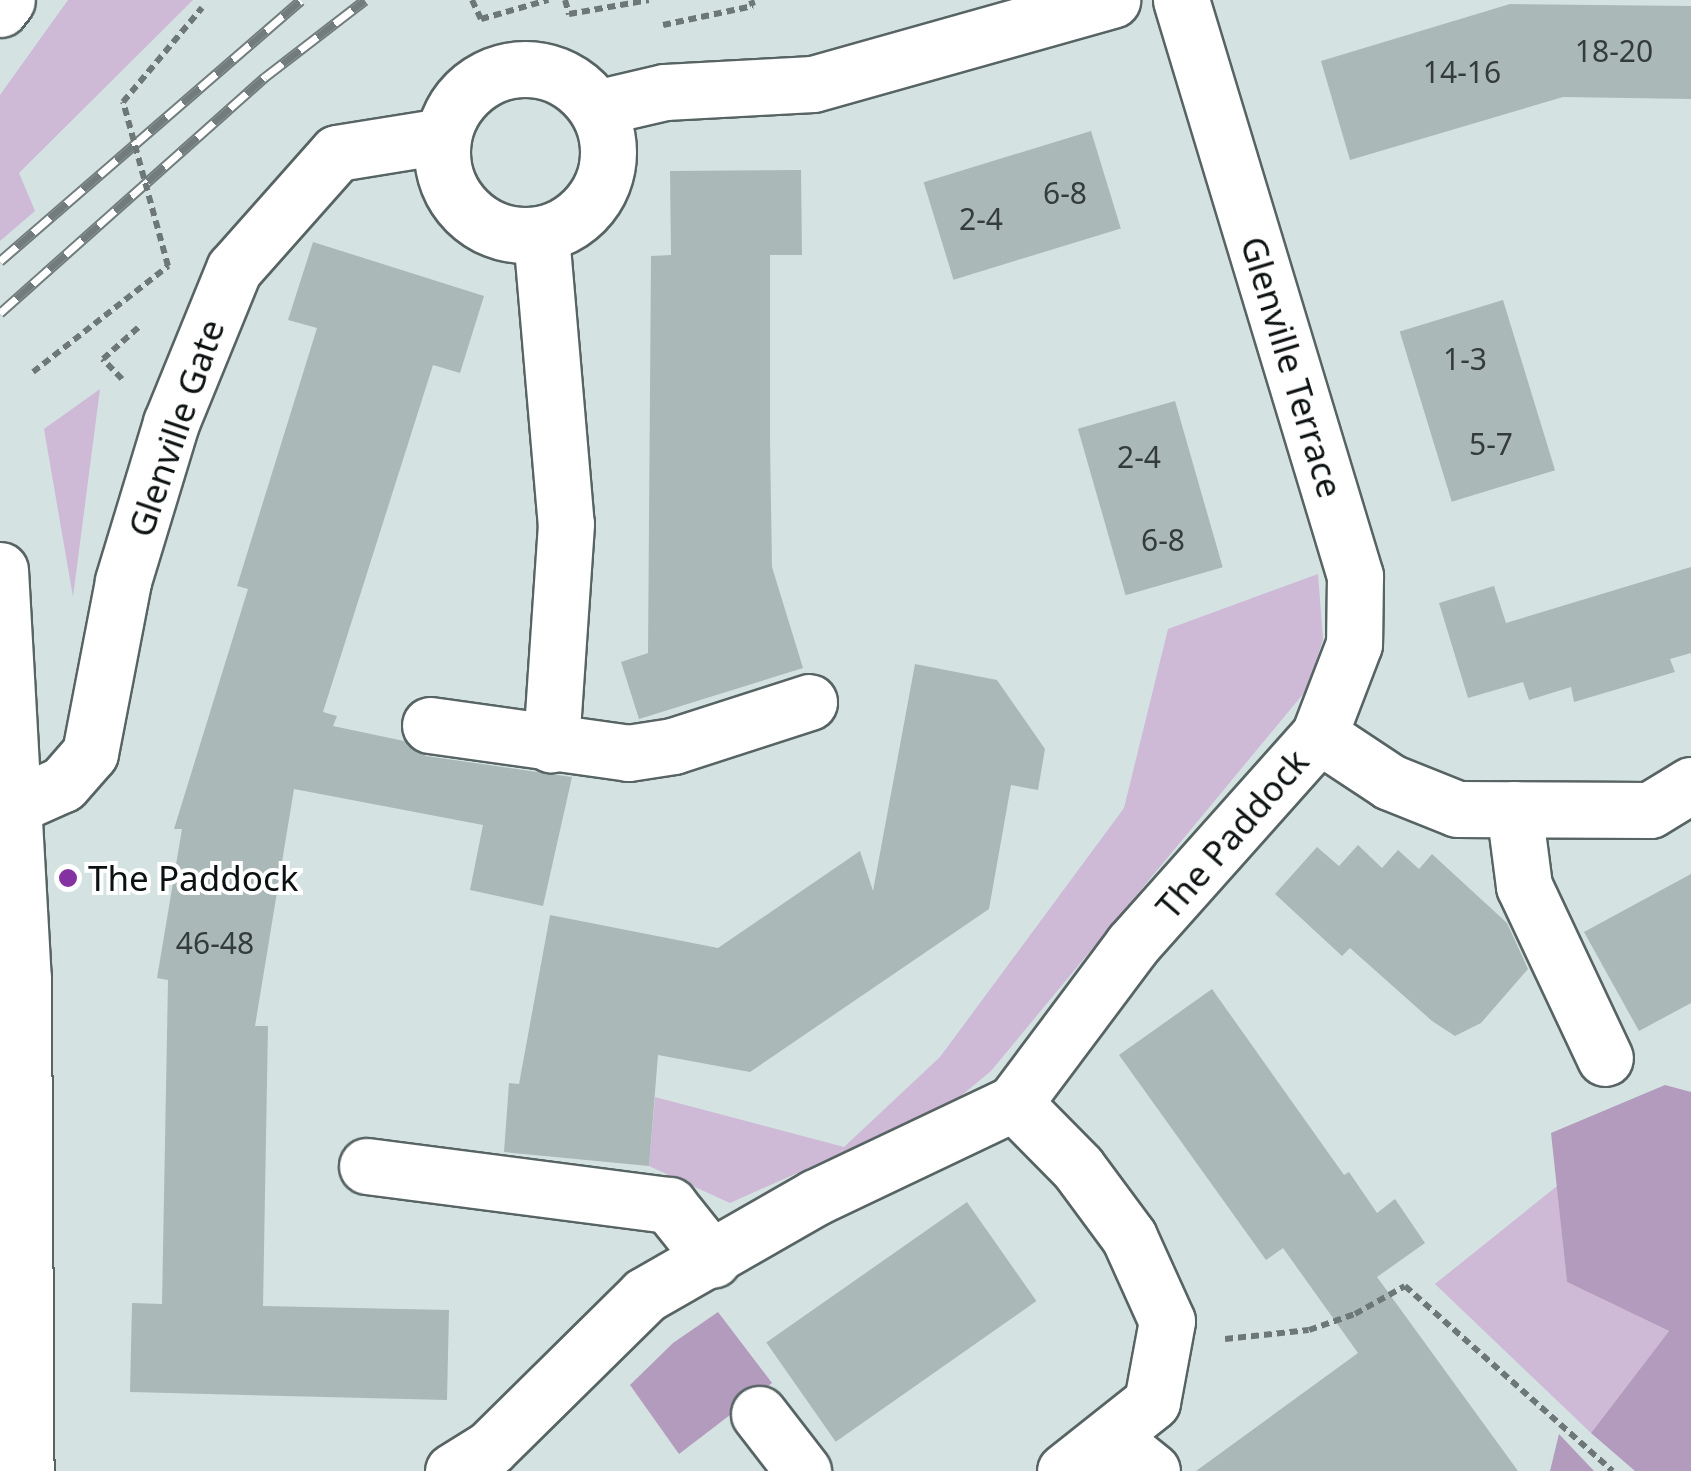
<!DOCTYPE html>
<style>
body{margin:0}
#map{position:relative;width:1691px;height:1471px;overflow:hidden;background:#d4e3e2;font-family:"Noto Sans",sans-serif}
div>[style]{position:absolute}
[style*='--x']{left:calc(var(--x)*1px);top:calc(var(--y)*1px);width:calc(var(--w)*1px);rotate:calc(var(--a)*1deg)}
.green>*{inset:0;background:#ceb9d7}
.forest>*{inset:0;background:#b39bbd}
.building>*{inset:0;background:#aab8b8;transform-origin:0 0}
.path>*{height:6px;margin-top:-3px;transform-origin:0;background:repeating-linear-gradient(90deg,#6d7776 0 8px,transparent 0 13px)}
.roads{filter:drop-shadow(2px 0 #576463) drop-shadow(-2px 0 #576463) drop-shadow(0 2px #576463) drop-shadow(0 -2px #576463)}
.minor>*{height:55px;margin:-27.5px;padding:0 27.5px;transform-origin:27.5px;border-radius:27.5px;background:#fff}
.minor>.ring{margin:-27.5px;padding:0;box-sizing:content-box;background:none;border:55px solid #fff;border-radius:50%}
.major>*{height:55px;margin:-27.5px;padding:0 27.5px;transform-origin:27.5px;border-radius:27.5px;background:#fff}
.rail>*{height:11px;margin-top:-5.5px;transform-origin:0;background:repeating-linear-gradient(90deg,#fff 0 22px,#727c7c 0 44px);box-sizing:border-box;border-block:2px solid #727c7c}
.path-bridge>*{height:6px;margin-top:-3px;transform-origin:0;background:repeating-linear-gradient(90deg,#6d7776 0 8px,transparent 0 13px)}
.dots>*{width:28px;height:28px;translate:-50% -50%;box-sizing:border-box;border:5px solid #fff;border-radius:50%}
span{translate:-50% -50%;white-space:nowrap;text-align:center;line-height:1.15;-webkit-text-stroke:8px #fff;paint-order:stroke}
.number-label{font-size:30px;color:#343b3b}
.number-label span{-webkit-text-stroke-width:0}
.street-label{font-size:35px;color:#0c1111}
.poi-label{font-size:35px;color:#0c1111}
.left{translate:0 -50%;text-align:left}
</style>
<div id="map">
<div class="green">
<i style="clip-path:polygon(68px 0,193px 0,19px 173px,35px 211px,0 241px,0 95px)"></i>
<i style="clip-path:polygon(100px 389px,73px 597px,44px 429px)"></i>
<i style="clip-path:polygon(1318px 574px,1323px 639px,1308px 688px,991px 1071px,950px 1105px,730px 1203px,649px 1166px,655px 1097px,844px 1147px,940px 1057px,1124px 808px,1168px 629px)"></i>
<i style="clip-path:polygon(1557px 1186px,1567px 1282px,1669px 1331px,1591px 1433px,1435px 1284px)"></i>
</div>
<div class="forest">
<i style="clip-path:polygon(1665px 1085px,1691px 1092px,1691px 1471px,1635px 1471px,1591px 1433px,1669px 1331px,1567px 1282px,1551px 1133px)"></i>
<i style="clip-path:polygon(718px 1312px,772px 1383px,679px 1454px,630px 1385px,673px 1343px)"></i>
<i style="clip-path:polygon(1559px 1434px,1594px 1471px,1550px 1471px)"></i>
</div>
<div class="building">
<i style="clip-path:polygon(1510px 4px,1691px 6px,1691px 99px,1563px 97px,1350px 160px,1321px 61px)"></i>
<i style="left:1091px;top:131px;width:102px;height:175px;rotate:73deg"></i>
<i style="clip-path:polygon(801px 170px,802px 255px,770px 255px,770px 440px,772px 567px,803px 668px,639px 719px,621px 662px,648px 653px,651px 256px,671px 255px,670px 171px)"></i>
<i style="clip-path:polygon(313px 242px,484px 296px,460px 373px,433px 365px,323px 712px,337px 716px,333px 726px,404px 741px,426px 756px,572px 777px,543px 906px,470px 890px,483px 825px,294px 789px,255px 1026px,268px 1026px,263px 1306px,449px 1310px,447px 1400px,130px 1392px,132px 1303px,162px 1304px,168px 980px,157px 978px,182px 829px,174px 829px,248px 589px,237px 586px,317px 328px,288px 320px)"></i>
<i style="left:1503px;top:300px;width:178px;height:108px;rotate:73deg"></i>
<i style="left:1175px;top:401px;width:173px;height:101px;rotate:74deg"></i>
<i style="clip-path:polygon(1691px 567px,1691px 653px,1670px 659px,1675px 672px,1574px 702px,1571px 687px,1529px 700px,1523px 682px,1468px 698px,1439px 603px,1494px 586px,1506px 623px)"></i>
<i style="clip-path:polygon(915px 664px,997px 680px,1045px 749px,1038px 790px,1011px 785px,989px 909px,750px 1072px,658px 1055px,649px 1166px,504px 1152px,509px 1083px,519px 1084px,550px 915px,718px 948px,860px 851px,873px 891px)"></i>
<i style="clip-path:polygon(1358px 845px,1382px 868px,1398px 850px,1419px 869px,1432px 854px,1507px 923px,1528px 969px,1481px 1023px,1455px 1036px,1432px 1021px,1350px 948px,1342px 956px,1275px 894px,1317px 847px,1339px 866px)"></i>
<i style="clip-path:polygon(1691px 874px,1691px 1003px,1639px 1031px,1584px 932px)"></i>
<i style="clip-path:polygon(1212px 989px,1344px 1175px,1349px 1172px,1377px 1213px,1395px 1199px,1425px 1243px,1377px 1277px,1518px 1471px,1196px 1471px,1358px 1353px,1283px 1248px,1266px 1260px,1119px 1055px)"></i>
<i style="left:967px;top:1202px;width:121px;height:245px;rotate:55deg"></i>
</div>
<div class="path">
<i style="--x:472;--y:0;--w:21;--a:65"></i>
<i style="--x:481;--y:19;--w:70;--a:-15.8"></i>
<i style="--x:565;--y:0;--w:15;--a:74"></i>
<i style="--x:569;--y:14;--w:81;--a:-9.9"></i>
<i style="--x:663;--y:25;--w:92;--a:-11.9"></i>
<i style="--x:753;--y:6;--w:6;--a:-108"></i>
<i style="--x:122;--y:379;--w:28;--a:-134"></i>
<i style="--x:103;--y:359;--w:51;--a:-41.8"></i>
<i style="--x:1225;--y:1339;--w:84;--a:-6.1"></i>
<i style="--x:1309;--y:1330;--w:49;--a:-19.2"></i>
<i style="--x:1355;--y:1314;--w:57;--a:-29.2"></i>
<i style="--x:1405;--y:1286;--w:278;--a:41.7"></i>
</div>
<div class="roads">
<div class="minor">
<i style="--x:1181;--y:0;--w:602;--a:73.19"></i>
<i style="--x:1355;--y:576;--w:68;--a:90.8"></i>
<i style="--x:1354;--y:644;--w:97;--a:111"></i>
<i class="ring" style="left:442px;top:69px;width:111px;height:111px"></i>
<i style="--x:596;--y:108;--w:71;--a:-13.1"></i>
<i style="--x:665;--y:92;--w:148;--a:-3.1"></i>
<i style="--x:813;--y:84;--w:311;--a:-15.7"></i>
<i style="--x:541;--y:235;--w:290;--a:85.1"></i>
<i style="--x:566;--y:524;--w:221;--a:93.9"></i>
<i style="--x:430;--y:725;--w:200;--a:8"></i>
<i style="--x:628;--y:753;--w:46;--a:-8.8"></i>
<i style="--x:673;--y:746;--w:143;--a:-17.9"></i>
<i style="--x:16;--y:805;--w:51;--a:-24.1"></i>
<i style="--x:63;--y:784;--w:41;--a:-48.9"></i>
<i style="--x:90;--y:753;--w:175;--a:-79.1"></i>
<i style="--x:123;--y:581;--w:165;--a:-73.1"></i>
<i style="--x:171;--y:423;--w:166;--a:-67.8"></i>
<i style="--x:234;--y:269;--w:155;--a:-48.4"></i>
<i style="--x:337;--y:153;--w:106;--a:-9.2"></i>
<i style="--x:1514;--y:809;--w:78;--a:82.6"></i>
<i style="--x:1524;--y:886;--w:190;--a:64.8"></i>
<i style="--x:1014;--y:1103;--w:91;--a:45.4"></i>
<i style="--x:1078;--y:1168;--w:86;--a:53.5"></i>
<i style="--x:1129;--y:1237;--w:92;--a:65.7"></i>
<i style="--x:1167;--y:1321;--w:82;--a:100.5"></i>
<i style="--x:1152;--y:1402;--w:111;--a:141.6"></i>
<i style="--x:367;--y:1166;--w:305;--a:7.4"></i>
<i style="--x:669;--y:1205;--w:70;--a:51.3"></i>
<i style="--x:759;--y:1414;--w:72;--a:52.3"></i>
<i style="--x:1110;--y:1437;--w:54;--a:39"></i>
<i style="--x:453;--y:1471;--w:44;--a:-31.9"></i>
<i style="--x:490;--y:1448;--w:218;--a:-44.6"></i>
<i style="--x:645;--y:1295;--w:197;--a:-29.8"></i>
<i style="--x:816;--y:1197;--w:219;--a:-25.4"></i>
<i style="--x:1014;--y:1103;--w:197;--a:-53.2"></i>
<i style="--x:1132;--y:945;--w:281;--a:-48.3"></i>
<i style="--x:1319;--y:735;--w:85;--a:33.5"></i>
<i style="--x:1390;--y:782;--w:72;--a:21.9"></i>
<i style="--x:1457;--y:809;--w:193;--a:0.3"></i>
<i style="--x:1650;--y:810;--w:48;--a:-31.4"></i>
</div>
<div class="major">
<i style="--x:0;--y:9;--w:11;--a:-52"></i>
<i style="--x:0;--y:570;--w:409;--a:86.8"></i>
<i style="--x:23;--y:978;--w:493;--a:89.7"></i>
</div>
</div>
<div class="rail">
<i style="--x:0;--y:261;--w:398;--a:-40.9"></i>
<i style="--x:0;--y:313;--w:355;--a:-41.7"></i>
<i style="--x:265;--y:77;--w:126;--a:-37.6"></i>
</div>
<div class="path-bridge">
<i style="--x:33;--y:372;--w:172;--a:-38.1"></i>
<i style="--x:168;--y:266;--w:170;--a:-105.3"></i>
<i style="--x:123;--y:102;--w:123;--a:-50"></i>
</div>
<div class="dots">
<i style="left:68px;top:878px;background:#8432a2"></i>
</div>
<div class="number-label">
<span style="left:1614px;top:51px">18-20</span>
<span style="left:1462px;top:72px">14-16</span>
<span style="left:1065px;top:193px">6-8</span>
<span style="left:981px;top:219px">2-4</span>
<span style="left:1465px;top:359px">1-3</span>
<span style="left:1491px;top:444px">5-7</span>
<span style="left:1139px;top:457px">2-4</span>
<span style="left:1163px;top:540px">6-8</span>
<span style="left:215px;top:943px">46-48</span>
</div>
<div class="street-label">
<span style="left:1292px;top:367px;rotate:73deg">Glenville Terrace</span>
<span style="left:176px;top:428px;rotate:-71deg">Glenville Gate</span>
<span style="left:1232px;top:834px;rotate:-49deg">The Paddock</span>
</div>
<div class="poi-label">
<span class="left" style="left:88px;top:878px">The Paddock</span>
</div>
</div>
